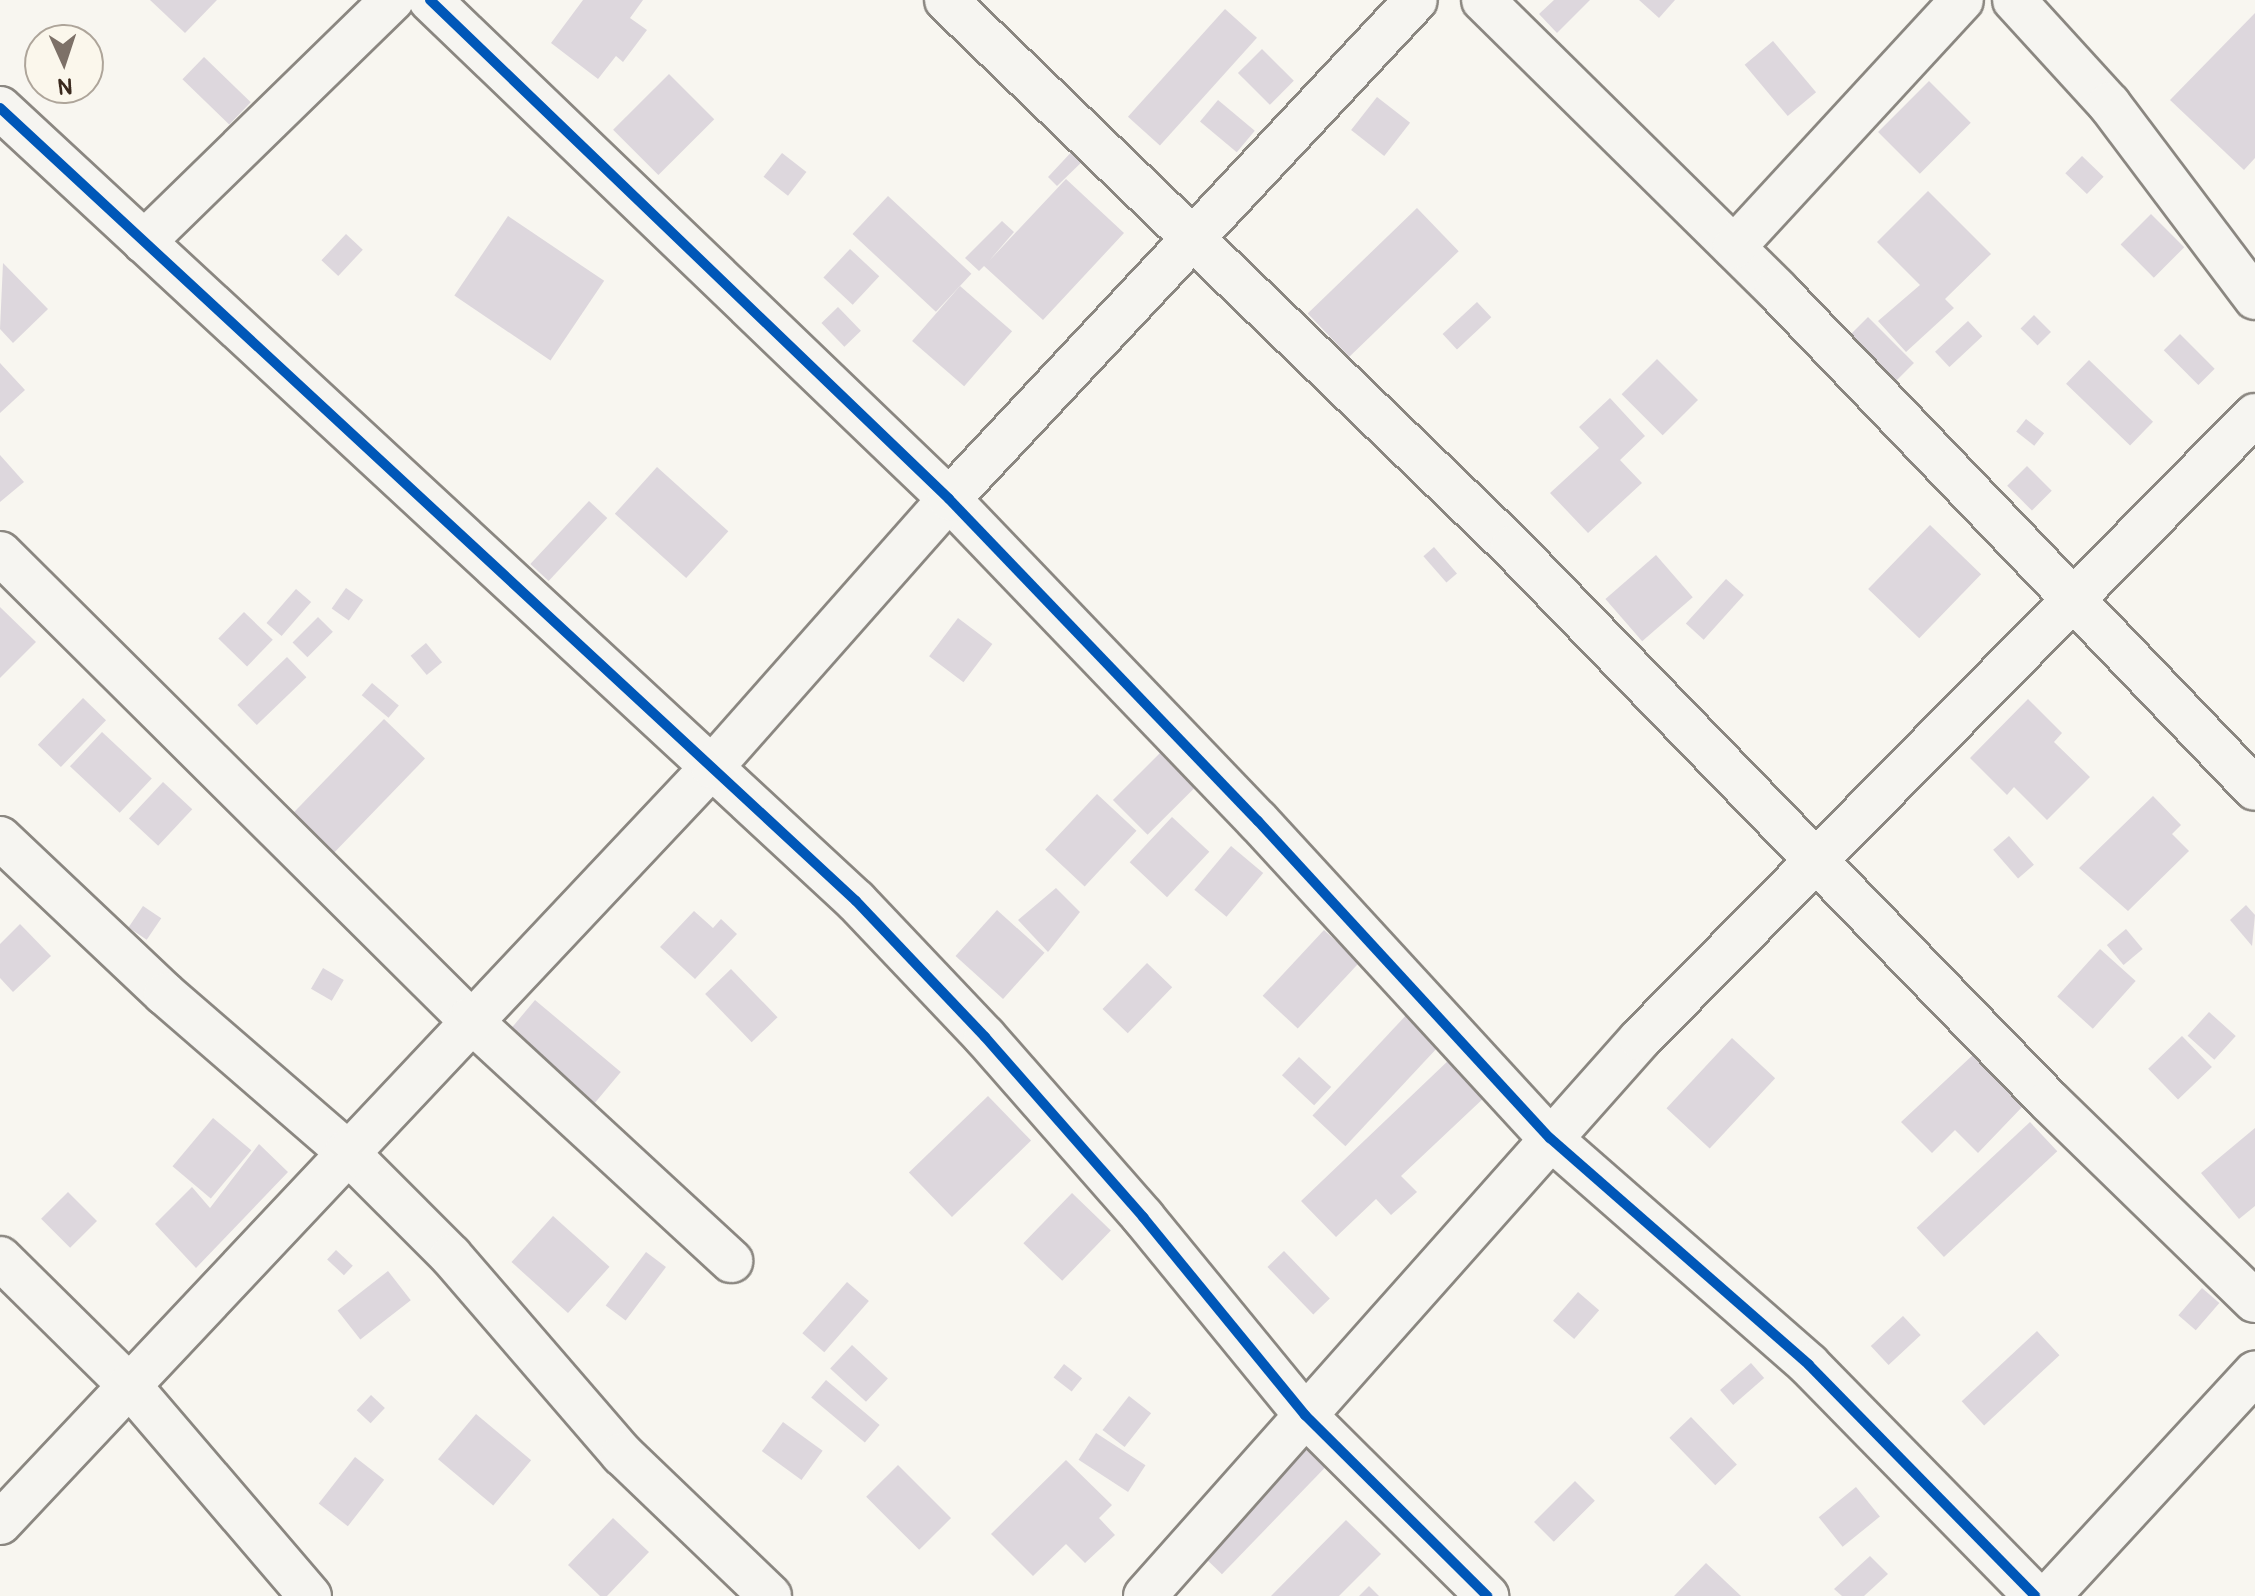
<!DOCTYPE html>
<style>
body{margin:0}
#map{position:relative;width:2255px;height:1596px;overflow:hidden;background:#f8f6f0;font-family:Pangolin,sans-serif}
div>[style]{position:absolute}
[style*='--x']{left:calc(var(--x)*1px);top:calc(var(--y)*1px);width:calc(var(--w)*1px);rotate:calc(var(--a)*1deg)}
.building>*{inset:0;background:#ddd7dd;transform-origin:0 0}
.roads{filter:drop-shadow(2px 0 #8b8781) drop-shadow(-2px 0 #8b8781) drop-shadow(0 2px #8b8781) drop-shadow(0 -2px #8b8781)}
.minor>*{height:42px;margin:-21px;padding:0 21px;transform-origin:21px;border-radius:21px;background:#f6f5f1}
.cycleway>*{height:10px;margin:-5px;padding:0 5px;transform-origin:5px;border-radius:5px;background:#0057b8}
span{translate:-50% -50%;white-space:nowrap;text-align:center;line-height:1.15;-webkit-text-stroke:7px #fbf7ec;paint-order:stroke}
.north{position:absolute;left:24px;top:24px;width:80px;height:80px;box-sizing:border-box;background:#fbf7ec;border:2px solid #aea59a;border-radius:50%;rotate:177deg;font-size:22px;font-weight:700;line-height:32px;text-align:center;color:#3b2a1e}
.north::after{content:'';display:block;margin:auto;width:28px;height:36px;background:#7d7168;clip-path:polygon(50% 0,100% 100%,50% 72%,0 100%)}
</style>
<div id="map">
<div class="building">
<i style="clip-path:polygon(150px 0,217px 0,185px 33px)"></i>
<i style="clip-path:polygon(583px 0,643px 0,630px 18px,647px 30px,623px 62px,616px 56px,598px 79px,551px 43px)"></i>
<i style="clip-path:polygon(1554px 0,1590px 0,1557px 33px,1539px 14px)"></i>
<i style="clip-path:polygon(1639px 0,1675px 0,1659px 18px)"></i>
<i style="left:1225px;top:9px;width:43px;height:145px;rotate:42deg"></i>
<i style="clip-path:polygon(2255px 13px,2255px 158px,2244px 170px,2170px 100px)"></i>
<i style="left:1773px;top:41px;width:67px;height:37px;rotate:50deg"></i>
<i style="left:1262px;top:49px;width:45px;height:34px;rotate:45deg"></i>
<i style="left:204px;top:57px;width:65px;height:31px;rotate:44deg"></i>
<i style="left:669px;top:74px;width:64px;height:79px;rotate:45deg"></i>
<i style="left:1929px;top:81px;width:59px;height:72px;rotate:45deg"></i>
<i style="left:1377px;top:97px;width:42px;height:42px;rotate:38deg"></i>
<i style="left:1218px;top:100px;width:48px;height:28px;rotate:40deg"></i>
<i style="clip-path:polygon(1077px 146px,1088px 156px,1057px 186px,1048px 177px)"></i>
<i style="left:782px;top:153px;width:31px;height:30px;rotate:38deg"></i>
<i style="left:2082px;top:156px;width:30px;height:24px;rotate:44deg"></i>
<i style="clip-path:polygon(1066px 179px,1124px 233px,1043px 320px,984px 266px,979px 271px,965px 258px,1002px 221px,1014px 232px,989px 261px)"></i>
<i style="clip-path:polygon(1928px 191px,1991px 254px,1945px 299px,1954px 308px,1906px 352px,1878px 321px,1920px 285px,1877px 242px)"></i>
<i style="left:888px;top:196px;width:114px;height:52px;rotate:43deg"></i>
<i style="left:1417px;top:208px;width:60px;height:152px;rotate:46deg"></i>
<i style="left:2151px;top:214px;width:47px;height:43px;rotate:45deg"></i>
<i style="left:508px;top:216px;width:116px;height:96px;rotate:34deg"></i>
<i style="left:346px;top:234px;width:23px;height:36px;rotate:43deg"></i>
<i style="left:850px;top:249px;width:40px;height:39px;rotate:43deg"></i>
<i style="clip-path:polygon(3px 263px,48px 309px,13px 343px,0 329px)"></i>
<i style="left:960px;top:286px;width:69px;height:73px;rotate:41deg"></i>
<i style="left:1477px;top:302px;width:21px;height:47px;rotate:47deg"></i>
<i style="left:838px;top:307px;width:33px;height:23px;rotate:46deg"></i>
<i style="left:2034px;top:315px;width:24px;height:19px;rotate:45deg"></i>
<i style="left:1868px;top:317px;width:65px;height:29px;rotate:45deg"></i>
<i style="left:1968px;top:321px;width:21px;height:45px;rotate:47deg"></i>
<i style="left:2180px;top:334px;width:49px;height:23px;rotate:45deg"></i>
<i style="left:1657px;top:359px;width:58px;height:50px;rotate:45deg"></i>
<i style="left:2089px;top:360px;width:89px;height:33px;rotate:44deg"></i>
<i style="clip-path:polygon(0 363px,25px 390px,0 413px)"></i>
<i style="clip-path:polygon(1610px 398px,1645px 436px,1620px 460px,1642px 483px,1588px 533px,1550px 493px,1599px 448px,1579px 427px)"></i>
<i style="left:2026px;top:419px;width:23px;height:16px;rotate:38deg"></i>
<i style="clip-path:polygon(0 455px,24px 482px,0 502px)"></i>
<i style="left:2027px;top:466px;width:35px;height:28px;rotate:45deg"></i>
<i style="left:657px;top:467px;width:96px;height:63px;rotate:42deg"></i>
<i style="left:589px;top:501px;width:25px;height:86px;rotate:43deg"></i>
<i style="left:1930px;top:525px;width:71px;height:89px;rotate:44deg"></i>
<i style="left:1434px;top:547px;width:35px;height:14px;rotate:49deg"></i>
<i style="left:1656px;top:555px;width:56px;height:67px;rotate:49deg"></i>
<i style="left:1726px;top:579px;width:24px;height:60px;rotate:42deg"></i>
<i style="left:346px;top:588px;width:21px;height:25px;rotate:35deg"></i>
<i style="left:296px;top:589px;width:20px;height:45px;rotate:41deg"></i>
<i style="clip-path:polygon(0 607px,36px 642px,0 678px)"></i>
<i style="left:244px;top:612px;width:40px;height:37px;rotate:44deg"></i>
<i style="left:318px;top:617px;width:21px;height:36px;rotate:45deg"></i>
<i style="left:958px;top:618px;width:43px;height:48px;rotate:37deg"></i>
<i style="left:426px;top:643px;width:25px;height:20px;rotate:50deg"></i>
<i style="left:287px;top:657px;width:28px;height:69px;rotate:46deg"></i>
<i style="left:372px;top:683px;width:35px;height:16px;rotate:40deg"></i>
<i style="left:83px;top:698px;width:32px;height:65px;rotate:44deg"></i>
<i style="clip-path:polygon(2028px 699px,2062px 733px,2054px 742px,2090px 777px,2047px 820px,2014px 787px,2007px 795px,1970px 758px)"></i>
<i style="left:384px;top:719px;width:57px;height:147px;rotate:44deg"></i>
<i style="left:102px;top:732px;width:68px;height:47px;rotate:43deg"></i>
<i style="left:1161px;top:752px;width:49px;height:68px;rotate:45deg"></i>
<i style="left:163px;top:782px;width:40px;height:50px;rotate:43deg"></i>
<i style="left:1097px;top:794px;width:54px;height:76px;rotate:43deg"></i>
<i style="clip-path:polygon(2153px 796px,2181px 825px,2172px 834px,2189px 851px,2128px 911px,2079px 868px)"></i>
<i style="left:1172px;top:817px;width:51px;height:62px;rotate:43deg"></i>
<i style="left:2009px;top:836px;width:38px;height:21px;rotate:49deg"></i>
<i style="left:1231px;top:846px;width:42px;height:57px;rotate:40deg"></i>
<i style="clip-path:polygon(1056px 888px,1080px 912px,1048px 952px,1018px 920px)"></i>
<i style="clip-path:polygon(2246px 905px,2255px 915px,2252px 946px,2230px 920px)"></i>
<i style="left:143px;top:906px;width:22px;height:26px;rotate:34deg"></i>
<i style="left:997px;top:910px;width:64px;height:62px;rotate:42deg"></i>
<i style="clip-path:polygon(694px 911px,713px 928px,721px 919px,737px 934px,695px 979px,660px 947px)"></i>
<i style="clip-path:polygon(20px 924px,51px 956px,13px 992px,0 978px,0 944px)"></i>
<i style="left:2126px;top:929px;width:26px;height:25px;rotate:50deg"></i>
<i style="left:1324px;top:930px;width:48px;height:90px;rotate:43deg"></i>
<i style="left:2100px;top:949px;width:48px;height:64px;rotate:42deg"></i>
<i style="left:1147px;top:963px;width:35px;height:64px;rotate:44deg"></i>
<i style="left:323px;top:968px;width:24px;height:24px;rotate:30deg"></i>
<i style="left:731px;top:969px;width:67px;height:36px;rotate:46deg"></i>
<i style="left:535px;top:1000px;width:112px;height:50px;rotate:40deg"></i>
<i style="left:1410px;top:1011px;width:45px;height:143px;rotate:43deg"></i>
<i style="left:2209px;top:1012px;width:36px;height:32px;rotate:42deg"></i>
<i style="left:2182px;top:1036px;width:43px;height:47px;rotate:46deg"></i>
<i style="left:1732px;top:1038px;width:59px;height:96px;rotate:43deg"></i>
<i style="clip-path:polygon(1975px 1053px,2024px 1105px,1978px 1153px,1955px 1130px,1932px 1153px,1901px 1122px)"></i>
<i style="left:1299px;top:1057px;width:44px;height:25px;rotate:43deg"></i>
<i style="clip-path:polygon(1451px 1058px,1487px 1095px,1401px 1176px,1417px 1192px,1391px 1215px,1376px 1199px,1336px 1237px,1301px 1201px)"></i>
<i style="left:988px;top:1096px;width:62px;height:110px;rotate:46deg"></i>
<i style="left:213px;top:1118px;width:50px;height:63px;rotate:40deg"></i>
<i style="left:2030px;top:1122px;width:40px;height:155px;rotate:47deg"></i>
<i style="clip-path:polygon(2255px 1128px,2255px 1206px,2239px 1219px,2201px 1173px)"></i>
<i style="clip-path:polygon(259px 1144px,288px 1172px,196px 1268px,155px 1224px,192px 1187px,210px 1208px)"></i>
<i style="left:68px;top:1192px;width:41px;height:38px;rotate:45deg"></i>
<i style="left:1072px;top:1193px;width:54px;height:70px;rotate:44deg"></i>
<i style="left:553px;top:1216px;width:76px;height:62px;rotate:42deg"></i>
<i style="left:336px;top:1250px;width:23px;height:13px;rotate:43deg"></i>
<i style="left:1284px;top:1251px;width:66px;height:23px;rotate:46deg"></i>
<i style="left:646px;top:1252px;width:25px;height:67px;rotate:37deg"></i>
<i style="left:388px;top:1271px;width:37px;height:64px;rotate:52deg"></i>
<i style="left:847px;top:1282px;width:29px;height:68px;rotate:41deg"></i>
<i style="left:2202px;top:1288px;width:23px;height:36px;rotate:41deg"></i>
<i style="left:1578px;top:1292px;width:28px;height:38px;rotate:41deg"></i>
<i style="left:1903px;top:1316px;width:26px;height:44px;rotate:47deg"></i>
<i style="left:2037px;top:1331px;width:33px;height:103px;rotate:47deg"></i>
<i style="left:852px;top:1345px;width:49px;height:32px;rotate:43deg"></i>
<i style="left:1751px;top:1363px;width:20px;height:41px;rotate:49deg"></i>
<i style="left:1064px;top:1364px;width:23px;height:17px;rotate:38deg"></i>
<i style="left:826px;top:1380px;width:70px;height:23px;rotate:40deg"></i>
<i style="left:371px;top:1395px;width:19px;height:21px;rotate:43deg"></i>
<i style="left:1129px;top:1396px;width:28px;height:43px;rotate:38deg"></i>
<i style="left:476px;top:1414px;width:72px;height:59px;rotate:40deg"></i>
<i style="left:1691px;top:1417px;width:66px;height:30px;rotate:46deg"></i>
<i style="left:783px;top:1422px;width:49px;height:36px;rotate:36deg"></i>
<i style="left:1096px;top:1433px;width:59px;height:32px;rotate:33deg"></i>
<i style="left:1296px;top:1440px;width:40px;height:148px;rotate:44deg"></i>
<i style="left:355px;top:1457px;width:37px;height:59px;rotate:38deg"></i>
<i style="clip-path:polygon(1066px 1460px,1112px 1505px,1099px 1518px,1115px 1535px,1085px 1563px,1066px 1544px,1033px 1576px,991px 1534px)"></i>
<i style="left:898px;top:1465px;width:75px;height:45px;rotate:45deg"></i>
<i style="left:1575px;top:1481px;width:28px;height:58px;rotate:45deg"></i>
<i style="left:1856px;top:1487px;width:38px;height:48px;rotate:51deg"></i>
<i style="clip-path:polygon(613px 1518px,649px 1552px,607px 1596px,600px 1596px,568px 1565px)"></i>
<i style="clip-path:polygon(1346px 1520px,1381px 1554px,1339px 1596px,1271px 1596px)"></i>
<i style="clip-path:polygon(1870px 1556px,1888px 1574px,1864px 1596px,1842px 1596px,1834px 1589px)"></i>
<i style="clip-path:polygon(1706px 1563px,1741px 1596px,1674px 1596px)"></i>
<i style="clip-path:polygon(1369px 1586px,1379px 1596px,1359px 1596px)"></i>
</div>
<div class="roads">
<div class="minor">
<i style="--x:430;--y:0;--w:720;--a:43.87"></i>
<i style="--x:949;--y:499;--w:446;--a:46.2"></i>
<i style="--x:1258;--y:821;--w:431;--a:47.4"></i>
<i style="--x:1550;--y:1138;--w:344;--a:41.2"></i>
<i style="--x:1809;--y:1365;--w:323;--a:45.6"></i>
<i style="--x:946;--y:0;--w:787;--a:44.02"></i>
<i style="--x:1512;--y:547;--w:772;--a:45.89"></i>
<i style="--x:2049;--y:1101;--w:287;--a:44.2"></i>
<i style="--x:1483;--y:0;--w:412;--a:44.6"></i>
<i style="--x:1776;--y:289;--w:692;--a:46.23"></i>
<i style="--x:2014;--y:0;--w:141;--a:47.6"></i>
<i style="--x:2109;--y:104;--w:243;--a:53"></i>
<i style="--x:0;--y:108;--w:1167;--a:42.81"></i>
<i style="--x:856;--y:901;--w:187;--a:46.5"></i>
<i style="--x:985;--y:1037;--w:240;--a:48.7"></i>
<i style="--x:1143;--y:1217;--w:256;--a:50.7"></i>
<i style="--x:1305;--y:1415;--w:257;--a:44.8"></i>
<i style="--x:144;--y:242;--w:347;--a:-44.3"></i>
<i style="--x:1734;--y:247;--w:336;--a:-47.3"></i>
<i style="--x:0;--y:553;--w:661;--a:44.82"></i>
<i style="--x:469;--y:1019;--w:357;--a:42.7"></i>
<i style="--x:0;--y:838;--w:227;--a:43.4"></i>
<i style="--x:165;--y:994;--w:240;--a:40.9"></i>
<i style="--x:346;--y:1151;--w:148;--a:45"></i>
<i style="--x:451;--y:1256;--w:262;--a:49.2"></i>
<i style="--x:622;--y:1454;--w:205;--a:43.8"></i>
<i style="--x:0;--y:1258;--w:181;--a:44.6"></i>
<i style="--x:129;--y:1385;--w:278;--a:49.4"></i>
<i style="--x:0;--y:1523;--w:1038;--a:-46.72"></i>
<i style="--x:712;--y:767;--w:358;--a:-48.5"></i>
<i style="--x:949;--y:499;--w:683;--a:-46.9"></i>
<i style="--x:1145;--y:1596;--w:745;--a:-48.37"></i>
<i style="--x:1640;--y:1039;--w:876;--a:-45.42"></i>
<i style="--x:2049;--y:1596;--w:304;--a:-47.3"></i>
</div>
</div>
<div class="cycleway">
<i style="--x:430;--y:0;--w:720;--a:43.87"></i>
<i style="--x:949;--y:499;--w:446;--a:46.2"></i>
<i style="--x:1258;--y:821;--w:431;--a:47.4"></i>
<i style="--x:1550;--y:1138;--w:344;--a:41.2"></i>
<i style="--x:1809;--y:1365;--w:323;--a:45.6"></i>
<i style="--x:0;--y:108;--w:1167;--a:42.81"></i>
<i style="--x:856;--y:901;--w:187;--a:46.5"></i>
<i style="--x:985;--y:1037;--w:240;--a:48.7"></i>
<i style="--x:1143;--y:1217;--w:256;--a:50.7"></i>
<i style="--x:1305;--y:1415;--w:257;--a:44.8"></i>
</div>
<div class="north">N</div>
</div>
